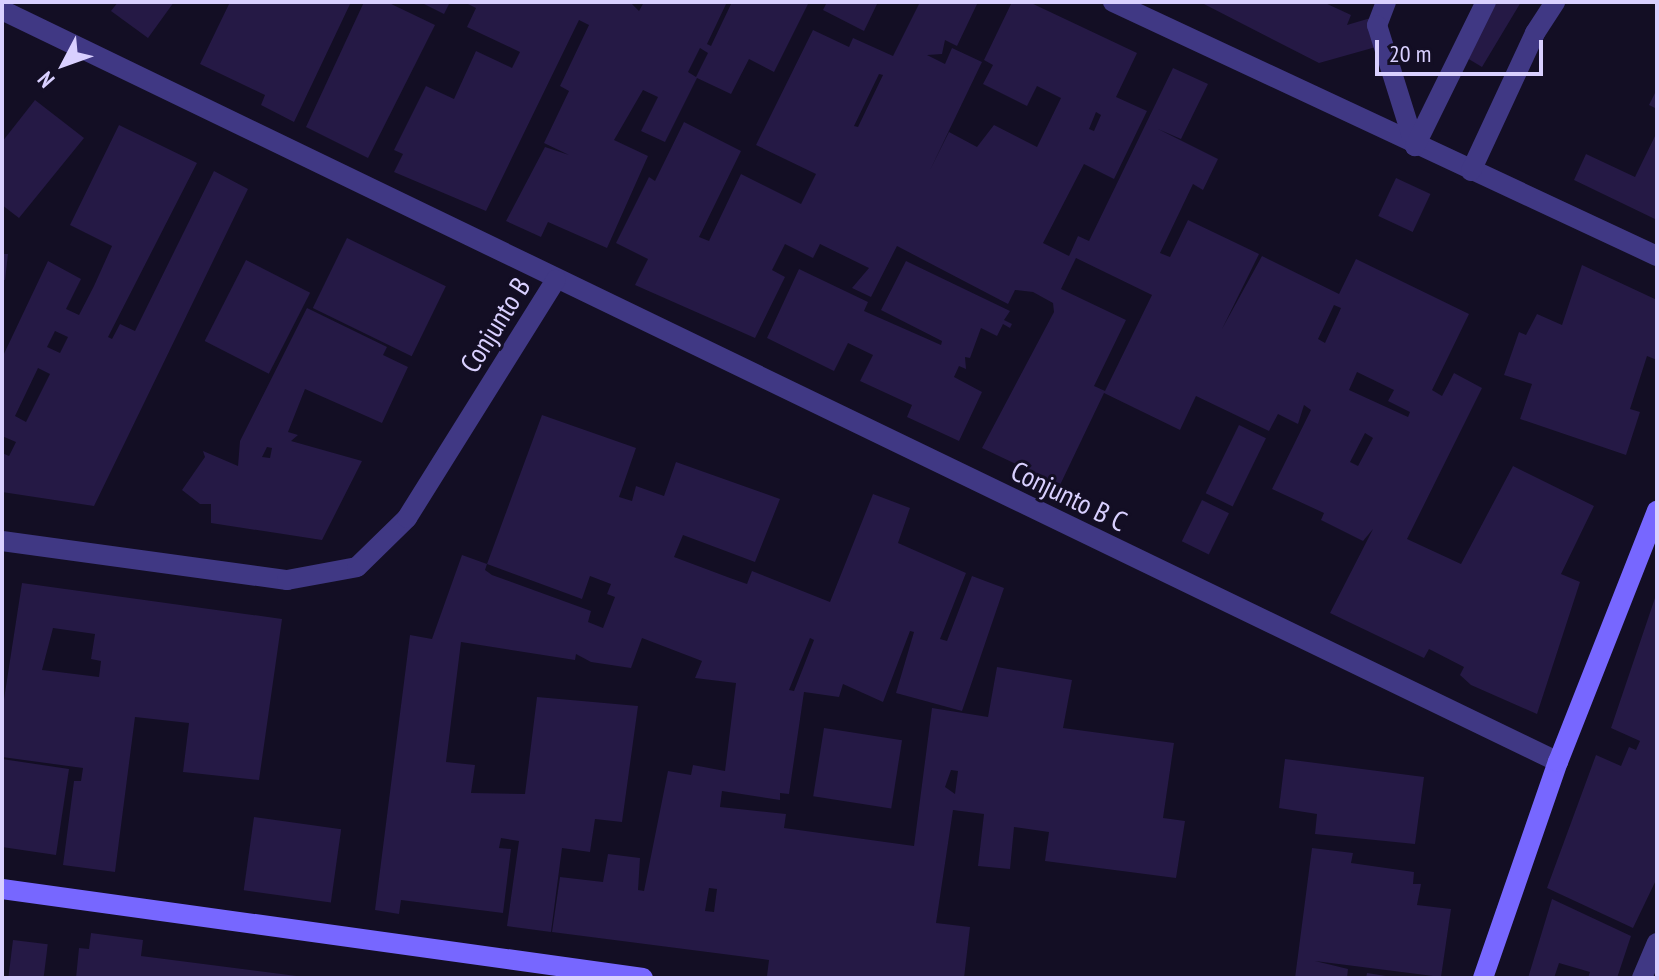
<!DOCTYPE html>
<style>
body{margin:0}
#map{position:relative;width:1659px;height:980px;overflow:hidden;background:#130e24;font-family:"PT Sans Narrow",sans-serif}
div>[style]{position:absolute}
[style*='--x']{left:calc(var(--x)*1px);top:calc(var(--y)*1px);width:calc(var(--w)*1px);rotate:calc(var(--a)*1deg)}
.building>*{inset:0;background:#251945;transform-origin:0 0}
.street>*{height:20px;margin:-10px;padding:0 10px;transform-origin:10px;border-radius:10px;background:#403884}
.secondary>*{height:20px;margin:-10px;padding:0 10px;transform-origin:10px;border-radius:10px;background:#7767ff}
span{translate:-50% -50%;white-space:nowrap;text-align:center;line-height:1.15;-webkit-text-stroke:6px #130e24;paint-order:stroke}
.street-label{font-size:28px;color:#d9d0ff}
.frame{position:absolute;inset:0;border:4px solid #d9d0ff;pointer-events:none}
.north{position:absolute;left:24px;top:24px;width:80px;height:80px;-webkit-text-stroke:6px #130e24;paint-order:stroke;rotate:229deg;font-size:22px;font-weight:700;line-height:32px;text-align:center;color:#d9d0ff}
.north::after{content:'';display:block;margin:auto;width:28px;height:36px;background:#d9d0ff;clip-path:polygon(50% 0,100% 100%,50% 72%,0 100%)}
.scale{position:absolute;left:1375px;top:40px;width:168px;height:36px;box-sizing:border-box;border:4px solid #d9d0ff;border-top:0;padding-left:10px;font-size:24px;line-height:28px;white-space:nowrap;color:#d9d0ff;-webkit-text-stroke:6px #130e24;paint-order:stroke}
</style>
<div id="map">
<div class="building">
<i style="clip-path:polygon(118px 2px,174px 2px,148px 38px,111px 11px)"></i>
<i style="clip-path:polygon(230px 2px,351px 2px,294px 122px,261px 105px,265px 95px,200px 64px)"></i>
<i style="clip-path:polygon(364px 2px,387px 2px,435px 25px,368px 158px,306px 127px)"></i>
<i style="clip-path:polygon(420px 2px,450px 2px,444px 14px)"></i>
<i style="clip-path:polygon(evenodd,464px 2px,630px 2px,639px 11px,644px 2px,727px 2px,707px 44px,711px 46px,732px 2px,809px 2px,774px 72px,749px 59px,731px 94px,697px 78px,665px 142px,641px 131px,658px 97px,643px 90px,614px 140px,648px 156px,607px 248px,548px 222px,541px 237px,506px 221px,545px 147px,569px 155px,544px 143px,569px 91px,560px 86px,589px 25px,579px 20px,486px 211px,394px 172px,403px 154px,394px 150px,426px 86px,454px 99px,476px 51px,512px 68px,520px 52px,467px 27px,476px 8px,464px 2px,700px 48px,708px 53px,696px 77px,688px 72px,700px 48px)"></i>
<i style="clip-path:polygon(827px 2px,878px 2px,864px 31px,823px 10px)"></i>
<i style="clip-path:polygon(evenodd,920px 2px,978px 2px,957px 46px,945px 40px,942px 54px,927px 55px,945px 64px,952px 48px,982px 62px,930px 170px,949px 132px,977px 147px,994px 125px,1037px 147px,1061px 98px,1037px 86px,1027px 106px,983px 84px,993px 65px,984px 60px,1012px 2px,1029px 2px,1137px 53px,1116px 97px,1147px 111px,1114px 179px,1084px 164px,1043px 243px,1069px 256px,1078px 236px,1089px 241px,1173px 68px,1208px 84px,1181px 139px,1158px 129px,1218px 159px,1203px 190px,1193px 184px,1160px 253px,1170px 257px,1188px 220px,1259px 254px,1222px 329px,1262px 256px,1339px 294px,1356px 259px,1469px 314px,1432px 390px,1442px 396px,1454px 373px,1482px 388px,1407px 539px,1461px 564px,1513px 466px,1594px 506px,1561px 574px,1580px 582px,1537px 714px,1471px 685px,1460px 675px,1464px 667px,1429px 649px,1424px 658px,1330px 613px,1373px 529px,1363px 541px,1321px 520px,1324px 513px,1272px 489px,1311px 410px,1304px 405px,1298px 424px,1278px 414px,1269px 431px,1196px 396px,1180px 430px,1104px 393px,1060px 485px,982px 448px,1054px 312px,1053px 303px,1033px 292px,1015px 290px,1008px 304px,897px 246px,871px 297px,852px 288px,869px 268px,820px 244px,813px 258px,785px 244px,772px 270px,785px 277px,755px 338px,635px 285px,648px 259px,616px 243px,649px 177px,655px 181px,684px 122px,741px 151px,699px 237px,709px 241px,741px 174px,801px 204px,816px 174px,756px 145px,813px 30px,849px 47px,853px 38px,893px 56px,920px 2px,879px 74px,883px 75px,858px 127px,854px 126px,879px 74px,920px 2px,1096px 112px,1101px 115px,1094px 131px,1089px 129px,1096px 112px,920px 2px,1076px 258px,1152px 295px,1105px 391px,1094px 386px,1126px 320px,1061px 289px,1076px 258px,920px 2px,1334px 305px,1341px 308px,1325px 343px,1318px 339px,1334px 305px,920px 2px,1357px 372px,1394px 390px,1388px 401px,1410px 412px,1408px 417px,1349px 390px,1357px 372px,920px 2px,1365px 433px,1373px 438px,1358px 466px,1350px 462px,1365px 433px)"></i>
<i style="clip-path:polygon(1200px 2px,1323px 2px,1351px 15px,1347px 25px,1374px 17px,1383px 45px,1319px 63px)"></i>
<i style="clip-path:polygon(1481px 2px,1521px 2px,1482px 67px,1452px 49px)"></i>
<i style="clip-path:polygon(1657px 89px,1657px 109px,1649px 105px)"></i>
<i style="clip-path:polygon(35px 100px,84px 138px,19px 218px,2px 205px,2px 142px)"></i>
<i style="clip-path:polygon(evenodd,119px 125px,197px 163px,108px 337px,112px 339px,120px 324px,135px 331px,214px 171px,248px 189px,94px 506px,2px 492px,2px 453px,9px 456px,16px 442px,2px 436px,2px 358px,48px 261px,81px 279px,66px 309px,79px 315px,94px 286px,112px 246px,70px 225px,119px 125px,55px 331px,68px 337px,60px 353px,47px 347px,55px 331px,119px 125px,38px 368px,50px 374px,26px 422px,15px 416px,38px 368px)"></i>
<i style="clip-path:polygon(1657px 132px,1657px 220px,1574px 180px,1586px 154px,1635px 177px)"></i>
<i style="left:1396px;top:178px;width:38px;height:42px;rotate:25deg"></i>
<i style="left:347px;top:238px;width:110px;height:78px;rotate:26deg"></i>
<i style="clip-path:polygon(2px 254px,8px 254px,5px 280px,2px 280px)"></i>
<i style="left:246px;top:260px;width:72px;height:91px;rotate:27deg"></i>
<i style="clip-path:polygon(906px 261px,1010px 311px,1004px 320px,1012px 324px,1010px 328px,1003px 324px,997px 336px,981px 328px,970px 358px,965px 357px,966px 369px,959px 366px,954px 377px,982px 392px,959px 441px,907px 417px,912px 405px,860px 381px,873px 355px,848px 343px,834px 371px,767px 338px,799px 269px,868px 302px,864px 311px,941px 345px,942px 341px,881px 310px)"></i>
<i style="clip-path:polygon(1582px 265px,1657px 300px,1657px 360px,1647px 356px,1630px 409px,1640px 412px,1626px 455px,1520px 419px,1532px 384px,1504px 375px,1519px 332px,1526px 335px,1537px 314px,1562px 325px)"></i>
<i style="clip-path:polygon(evenodd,307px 308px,387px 347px,383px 355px,408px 367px,382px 423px,305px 389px,288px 432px,298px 435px,291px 441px,362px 461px,322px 540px,211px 523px,211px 504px,200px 504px,182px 490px,205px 457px,203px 451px,238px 466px,240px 441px,307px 308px,267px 447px,272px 448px,270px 458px,262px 457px,267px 447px)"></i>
<i style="clip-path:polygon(evenodd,542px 415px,636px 448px,619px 497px,632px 501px,636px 486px,664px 496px,676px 462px,780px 499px,755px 562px,683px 535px,674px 557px,730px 578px,747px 584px,752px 571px,830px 602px,873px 494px,910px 508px,898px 543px,966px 573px,940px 639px,947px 641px,972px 576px,1004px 588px,962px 711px,896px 693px,914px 632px,910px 631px,883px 702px,843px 684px,839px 697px,804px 692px,789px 794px,780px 793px,780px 800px,722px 791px,720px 807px,786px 814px,784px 828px,914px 846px,932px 708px,988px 717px,997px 667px,1072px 680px,1063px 728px,1174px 743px,1163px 818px,1185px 821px,1176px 878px,1045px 861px,1049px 832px,1014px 827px,1010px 869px,978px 866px,984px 814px,953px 810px,936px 923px,970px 927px,964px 978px,782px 978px,767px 976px,769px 960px,552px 932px,560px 877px,603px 882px,608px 854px,640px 858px,638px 890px,644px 891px,668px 771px,691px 775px,693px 765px,725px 771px,736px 683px,695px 678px,702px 661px,642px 638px,631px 668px,591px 662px,576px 654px,575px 660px,461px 642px,446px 762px,475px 765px,471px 793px,525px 794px,537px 697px,638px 706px,622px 822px,595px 819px,590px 852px,562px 848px,551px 932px,507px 926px,519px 841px,501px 838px,499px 848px,511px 849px,503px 913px,401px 900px,399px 914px,375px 910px,410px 635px,432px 639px,462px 555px,487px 564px,542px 415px,487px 564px,582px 599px,590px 576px,611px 584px,607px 594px,615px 597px,603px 628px,588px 622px,591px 611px,492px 575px,485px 570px,487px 564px,542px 415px,810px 638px,814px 640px,794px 691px,789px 690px,810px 638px,542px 415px,951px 770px,958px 771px,955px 794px,945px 787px,951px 770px,542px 415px,709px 888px,717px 889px,714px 912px,705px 911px,709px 888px)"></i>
<i style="left:1239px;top:425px;width:30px;height:76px;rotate:26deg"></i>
<i style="left:1202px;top:500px;width:30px;height:46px;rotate:26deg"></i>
<i style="clip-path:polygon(evenodd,22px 583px,282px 619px,259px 780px,183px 772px,189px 723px,135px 717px,115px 872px,63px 865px,74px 781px,81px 781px,83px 768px,2px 757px,2px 712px,22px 583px,53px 628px,95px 634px,91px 659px,101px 661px,99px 677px,42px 670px,53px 628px)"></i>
<i style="clip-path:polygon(1657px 592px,1657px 878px,1633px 928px,1547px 888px,1596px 755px,1621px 766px,1629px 747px,1636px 750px,1640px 741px,1611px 728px)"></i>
<i style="left:824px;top:728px;width:79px;height:69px;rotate:9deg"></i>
<i style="clip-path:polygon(2px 759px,69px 769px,56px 855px,2px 847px)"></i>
<i style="clip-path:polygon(1285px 759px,1424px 777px,1415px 844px,1315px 834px,1317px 814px,1279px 808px)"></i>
<i style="left:254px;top:817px;width:88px;height:74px;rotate:8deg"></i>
<i style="clip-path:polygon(1312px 848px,1353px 853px,1351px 863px,1414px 872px,1413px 884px,1421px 884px,1417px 905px,1451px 909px,1441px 977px,1315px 961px,1348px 969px,1347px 978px,1295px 978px)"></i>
<i style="clip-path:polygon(1552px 899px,1631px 936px,1617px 978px,1588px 978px,1590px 972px,1559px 963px,1554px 978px,1528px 978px)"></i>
<i style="clip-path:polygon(91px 933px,143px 940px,141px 956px,312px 978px,76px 978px,79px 948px,89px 949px)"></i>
<i style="left:13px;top:940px;width:35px;height:38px;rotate:7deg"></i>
<i style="clip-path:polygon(1367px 973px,1386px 976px,1386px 978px,1366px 978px)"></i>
</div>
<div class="street">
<i style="--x:1113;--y:2;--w:600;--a:25.03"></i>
<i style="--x:1386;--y:2;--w:25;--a:111"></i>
<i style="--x:1377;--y:25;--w:127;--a:72.6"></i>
<i style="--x:2;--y:10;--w:1728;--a:25.79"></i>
<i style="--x:1415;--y:146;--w:161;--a:-63.8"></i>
<i style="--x:1471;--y:171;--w:152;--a:-65.1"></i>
<i style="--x:1535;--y:33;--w:37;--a:-57"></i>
<i style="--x:2;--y:541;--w:288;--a:7.8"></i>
<i style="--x:287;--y:580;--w:71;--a:-10.5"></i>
<i style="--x:357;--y:567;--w:70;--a:-44.4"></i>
<i style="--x:407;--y:518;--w:281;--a:-58"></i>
<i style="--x:1642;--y:978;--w:38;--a:-67"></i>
</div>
<div class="secondary">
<i style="--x:2;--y:889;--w:647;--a:7.9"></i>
<i style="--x:1483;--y:978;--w:229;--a:-70.9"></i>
<i style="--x:1558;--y:762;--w:270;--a:-68.5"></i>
</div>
<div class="street-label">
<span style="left:495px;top:325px;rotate:-58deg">Conjunto B</span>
<span style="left:1069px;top:496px;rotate:26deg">Conjunto B C</span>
</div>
<div class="frame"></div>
<div class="north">N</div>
<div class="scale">20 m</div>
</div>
